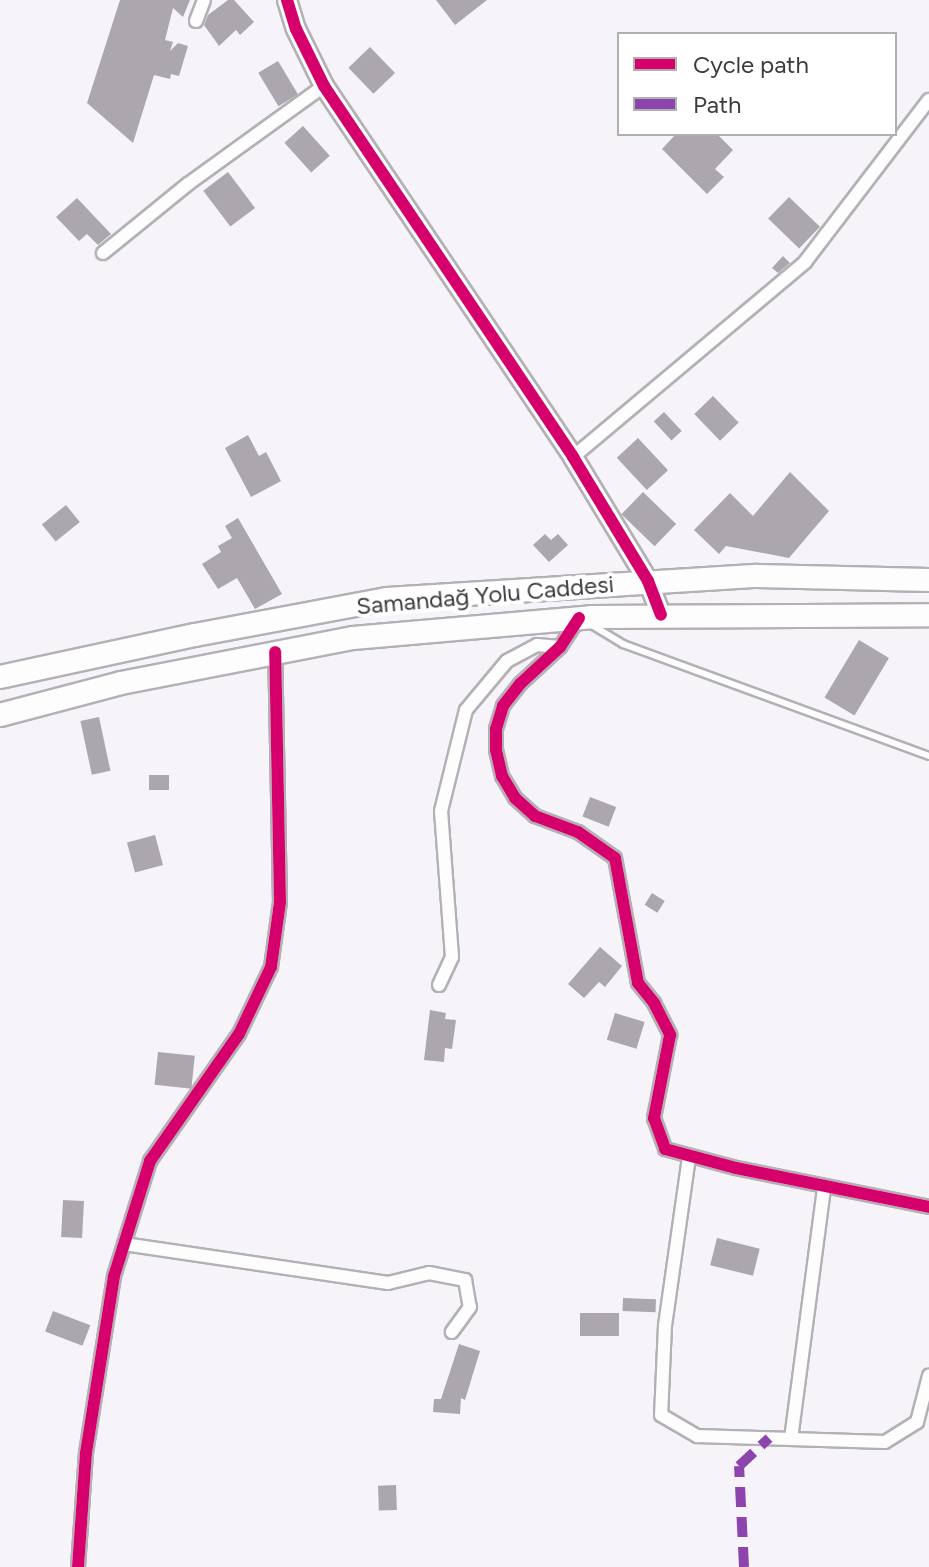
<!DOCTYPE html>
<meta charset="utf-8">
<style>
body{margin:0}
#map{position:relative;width:929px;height:1567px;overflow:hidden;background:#f6f4f8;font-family:Figtree,sans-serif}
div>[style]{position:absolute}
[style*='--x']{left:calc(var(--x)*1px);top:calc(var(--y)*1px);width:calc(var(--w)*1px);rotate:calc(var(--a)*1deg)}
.building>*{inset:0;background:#aca7af;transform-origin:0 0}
.roads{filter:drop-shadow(2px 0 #b3b1b5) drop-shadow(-2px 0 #b3b1b5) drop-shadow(0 2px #b3b1b5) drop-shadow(0 -2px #b3b1b5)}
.lane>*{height:6px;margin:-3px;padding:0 3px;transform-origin:3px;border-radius:3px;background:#fefdfe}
.street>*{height:12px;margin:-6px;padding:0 6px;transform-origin:6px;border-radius:6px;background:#fefdfe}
.secondary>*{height:18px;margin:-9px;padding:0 9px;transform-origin:9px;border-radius:9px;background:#fefdfe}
.highway>*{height:22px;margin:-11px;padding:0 11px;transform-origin:11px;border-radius:11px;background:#fefdfe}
.quiet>*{height:10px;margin-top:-5px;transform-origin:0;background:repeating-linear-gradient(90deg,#8e44ad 0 20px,transparent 0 30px)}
.cycleway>*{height:12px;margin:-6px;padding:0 6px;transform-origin:6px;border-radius:6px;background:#d6006c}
span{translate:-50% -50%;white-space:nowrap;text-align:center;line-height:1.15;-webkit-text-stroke:8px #fff;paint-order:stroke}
.street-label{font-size:24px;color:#3b3a3d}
.legend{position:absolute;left:617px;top:32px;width:280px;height:104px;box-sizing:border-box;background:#fff;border:2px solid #b1b0b1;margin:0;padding:10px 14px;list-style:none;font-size:24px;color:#3b3a3d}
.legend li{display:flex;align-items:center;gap:16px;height:40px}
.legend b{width:40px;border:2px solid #b1b0b1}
</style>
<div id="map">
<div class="building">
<i style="clip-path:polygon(120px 0,190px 0,183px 17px,173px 8px,165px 40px,173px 42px,170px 51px,178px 43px,188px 46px,179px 76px,171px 74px,170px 79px,154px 75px,133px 143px,87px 103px)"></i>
<i style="clip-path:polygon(228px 0,234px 0,254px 22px,240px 35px,236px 30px,219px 46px,204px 25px,208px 15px)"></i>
<i style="clip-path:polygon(436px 0,487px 0,455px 25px)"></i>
<i style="left:370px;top:47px;width:36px;height:30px;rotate:46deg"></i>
<i style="left:278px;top:61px;width:39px;height:23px;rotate:59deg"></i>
<i style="left:303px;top:126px;width:40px;height:25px;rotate:48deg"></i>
<i style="clip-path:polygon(676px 134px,717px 134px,733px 150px,715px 169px,724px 177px,707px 194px,662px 149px)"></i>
<i style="left:228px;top:172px;width:45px;height:31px;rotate:53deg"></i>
<i style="left:789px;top:197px;width:43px;height:30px;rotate:44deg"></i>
<i style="clip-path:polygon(77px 198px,111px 234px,98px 245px,87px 234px,79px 241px,56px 217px)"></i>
<i style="clip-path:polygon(783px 256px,790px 263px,778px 273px,772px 268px)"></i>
<i style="left:713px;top:396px;width:37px;height:26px;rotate:46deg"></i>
<i style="left:664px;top:412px;width:26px;height:14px;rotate:47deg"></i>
<i style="clip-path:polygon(248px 435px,259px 456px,266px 452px,281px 481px,251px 497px,225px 448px)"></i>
<i style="left:638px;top:438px;width:44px;height:29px;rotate:47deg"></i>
<i style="clip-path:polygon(790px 472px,829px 511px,789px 558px,726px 546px,719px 554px,694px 530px,730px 493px,753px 516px)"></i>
<i style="left:643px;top:492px;width:46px;height:31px;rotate:44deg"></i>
<i style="left:66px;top:505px;width:22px;height:31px;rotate:51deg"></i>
<i style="clip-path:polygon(238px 518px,282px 594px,255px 609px,237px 578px,218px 589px,202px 564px,221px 552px,218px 546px,232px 538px,225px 526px)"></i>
<i style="clip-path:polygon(545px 534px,551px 540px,558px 534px,568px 545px,549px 562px,533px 545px)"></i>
<i style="left:859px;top:640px;width:35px;height:67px;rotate:31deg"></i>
<i style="left:99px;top:717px;width:55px;height:19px;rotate:78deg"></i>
<i style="left:149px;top:775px;width:20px;height:15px"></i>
<i style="left:590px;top:797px;width:28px;height:21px;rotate:21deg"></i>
<i style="left:155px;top:835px;width:31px;height:29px;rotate:75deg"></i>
<i style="left:652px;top:893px;width:15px;height:14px;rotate:32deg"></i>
<i style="clip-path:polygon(600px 947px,622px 966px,605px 987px,599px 982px,584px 998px,568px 984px)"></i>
<i style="clip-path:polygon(430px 1010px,446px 1013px,445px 1019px,456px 1020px,452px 1049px,445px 1048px,444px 1062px,424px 1060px)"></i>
<i style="left:615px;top:1013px;width:31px;height:28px;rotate:17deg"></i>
<i style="left:158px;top:1052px;width:37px;height:33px;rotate:6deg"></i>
<i style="left:63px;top:1200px;width:21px;height:37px;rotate:3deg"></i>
<i style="left:717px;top:1238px;width:44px;height:28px;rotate:14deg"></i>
<i style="left:623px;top:1298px;width:33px;height:13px;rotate:2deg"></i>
<i style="left:53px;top:1311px;width:40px;height:22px;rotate:21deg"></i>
<i style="left:580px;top:1313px;width:39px;height:23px"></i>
<i style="clip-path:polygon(459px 1344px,480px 1351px,465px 1400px,461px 1398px,460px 1414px,433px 1412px,434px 1399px,441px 1399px)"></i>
<i style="left:396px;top:1485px;width:25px;height:18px;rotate:88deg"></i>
</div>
<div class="roads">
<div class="lane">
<i style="--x:590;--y:624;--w:39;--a:31"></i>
<i style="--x:623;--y:644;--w:326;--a:20.1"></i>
</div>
<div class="street">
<i style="--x:196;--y:21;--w:22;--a:-69"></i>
<i style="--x:103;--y:253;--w:109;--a:-39.1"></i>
<i style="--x:188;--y:184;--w:168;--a:-35.8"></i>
<i style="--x:573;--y:457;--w:303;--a:-40"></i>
<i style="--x:805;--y:262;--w:204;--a:-52.6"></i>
<i style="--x:579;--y:618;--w:35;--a:123"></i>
<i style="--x:560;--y:647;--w:54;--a:137.2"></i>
<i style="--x:520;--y:684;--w:28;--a:128"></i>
<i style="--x:503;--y:706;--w:24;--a:107"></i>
<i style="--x:496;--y:729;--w:21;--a:90"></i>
<i style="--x:496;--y:750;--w:27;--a:77"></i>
<i style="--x:502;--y:776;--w:26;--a:59"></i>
<i style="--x:515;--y:798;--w:27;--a:42"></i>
<i style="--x:535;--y:816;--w:46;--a:20.4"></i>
<i style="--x:578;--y:832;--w:45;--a:35.1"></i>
<i style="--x:615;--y:858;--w:127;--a:79.6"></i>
<i style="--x:638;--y:983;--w:26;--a:51"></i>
<i style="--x:654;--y:1003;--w:36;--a:63"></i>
<i style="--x:670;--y:1035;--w:85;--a:100.9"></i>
<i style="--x:654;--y:1118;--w:33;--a:70"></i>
<i style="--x:665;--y:1149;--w:73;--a:15"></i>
<i style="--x:736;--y:1168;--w:197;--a:11.4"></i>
<i style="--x:439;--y:985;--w:31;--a:-65"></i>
<i style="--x:452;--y:957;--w:146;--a:-94.3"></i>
<i style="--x:441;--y:811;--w:104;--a:-76.1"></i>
<i style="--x:466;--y:710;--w:64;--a:-50.1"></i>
<i style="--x:507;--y:661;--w:34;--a:-28"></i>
<i style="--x:537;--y:645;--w:23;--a:5"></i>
<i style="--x:689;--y:1157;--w:170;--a:98.1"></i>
<i style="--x:665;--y:1325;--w:90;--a:92.5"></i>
<i style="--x:661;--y:1415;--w:42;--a:30.3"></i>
<i style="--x:697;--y:1436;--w:188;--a:1.8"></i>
<i style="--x:885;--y:1442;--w:38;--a:-32"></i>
<i style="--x:917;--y:1422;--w:48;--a:-75.4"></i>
<i style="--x:124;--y:1244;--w:267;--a:8.4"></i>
<i style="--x:388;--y:1283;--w:42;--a:-13.7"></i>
<i style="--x:429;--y:1273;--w:37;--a:11"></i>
<i style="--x:465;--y:1280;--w:27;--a:80"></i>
<i style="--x:470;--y:1307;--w:31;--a:126"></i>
<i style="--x:791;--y:1439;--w:254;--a:-82.5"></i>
<i style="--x:78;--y:1567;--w:114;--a:-86"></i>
<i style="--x:86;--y:1453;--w:179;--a:-81"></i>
<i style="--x:114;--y:1276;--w:121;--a:-72.6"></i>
<i style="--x:150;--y:1161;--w:155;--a:-55"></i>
<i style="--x:239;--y:1034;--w:74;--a:-64.5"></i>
<i style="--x:271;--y:967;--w:66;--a:-82.1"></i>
<i style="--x:280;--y:902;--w:250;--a:-91.1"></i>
</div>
<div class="secondary">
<i style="--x:287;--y:0;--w:30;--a:73"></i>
<i style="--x:296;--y:29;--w:64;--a:63.8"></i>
<i style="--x:324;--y:86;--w:447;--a:56.1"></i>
<i style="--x:573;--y:457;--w:145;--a:58.8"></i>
<i style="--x:648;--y:581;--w:36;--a:69"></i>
</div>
<div class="highway">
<i style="--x:0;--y:677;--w:199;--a:-12.2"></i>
<i style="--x:195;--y:635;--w:195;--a:-10.6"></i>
<i style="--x:387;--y:599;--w:371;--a:-3.6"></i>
<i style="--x:757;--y:576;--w:172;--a:1.3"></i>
<i style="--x:0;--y:715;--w:125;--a:-14.8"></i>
<i style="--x:121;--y:683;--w:236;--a:-11"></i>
<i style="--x:353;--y:638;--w:239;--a:-5"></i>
<i style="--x:591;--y:617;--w:338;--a:-0.3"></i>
</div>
</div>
<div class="quiet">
<i style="--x:744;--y:1567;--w:101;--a:-92.8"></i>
<i style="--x:739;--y:1466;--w:41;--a:-43"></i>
</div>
<div class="cycleway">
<i style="--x:287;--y:0;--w:30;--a:73"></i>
<i style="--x:296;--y:29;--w:64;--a:63.8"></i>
<i style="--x:324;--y:86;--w:447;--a:56.1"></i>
<i style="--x:573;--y:457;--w:145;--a:58.8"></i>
<i style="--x:648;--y:581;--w:36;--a:69"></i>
<i style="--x:579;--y:618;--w:35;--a:123"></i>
<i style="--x:560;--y:647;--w:54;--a:137.2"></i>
<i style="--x:520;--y:684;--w:28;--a:128"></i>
<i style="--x:503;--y:706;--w:24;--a:107"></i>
<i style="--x:496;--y:729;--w:21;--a:90"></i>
<i style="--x:496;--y:750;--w:27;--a:77"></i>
<i style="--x:502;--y:776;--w:26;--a:59"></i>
<i style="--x:515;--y:798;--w:27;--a:42"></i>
<i style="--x:535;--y:816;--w:46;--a:20.4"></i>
<i style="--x:578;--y:832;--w:45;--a:35.1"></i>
<i style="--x:615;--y:858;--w:127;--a:79.6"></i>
<i style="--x:638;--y:983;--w:26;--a:51"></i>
<i style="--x:654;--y:1003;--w:36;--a:63"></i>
<i style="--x:670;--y:1035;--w:85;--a:100.9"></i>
<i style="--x:654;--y:1118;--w:33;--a:70"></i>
<i style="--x:665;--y:1149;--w:73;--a:15"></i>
<i style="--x:736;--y:1168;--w:197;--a:11.4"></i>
<i style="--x:78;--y:1567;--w:114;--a:-86"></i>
<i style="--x:86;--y:1453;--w:179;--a:-81"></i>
<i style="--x:114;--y:1276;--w:121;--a:-72.6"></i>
<i style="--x:150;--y:1161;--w:155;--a:-55"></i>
<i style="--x:239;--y:1034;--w:74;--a:-64.5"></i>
<i style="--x:271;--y:967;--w:66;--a:-82.1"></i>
<i style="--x:280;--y:902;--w:250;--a:-91.1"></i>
</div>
<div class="street-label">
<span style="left:485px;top:595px;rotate:-5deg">Samandağ Yolu Caddesi</span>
</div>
<ul class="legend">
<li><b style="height:10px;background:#d6006c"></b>Cycle path</li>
<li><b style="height:10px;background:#8e44ad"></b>Path</li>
</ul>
</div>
